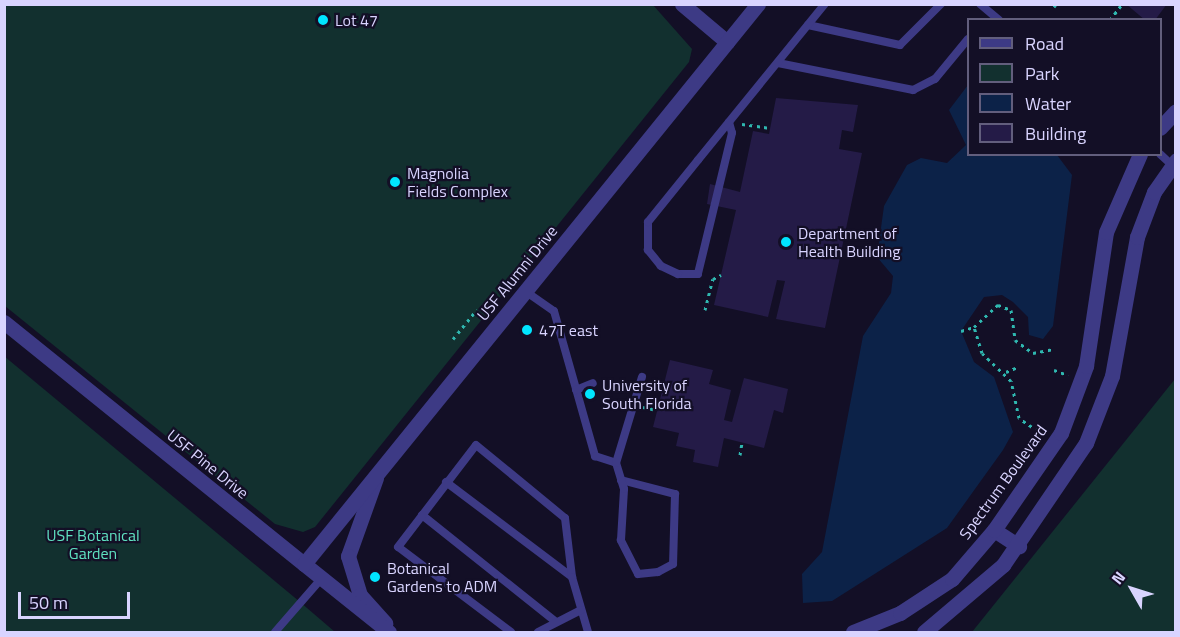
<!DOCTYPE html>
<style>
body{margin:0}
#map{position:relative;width:1180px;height:637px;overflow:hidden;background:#130f26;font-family:"Titillium Web",sans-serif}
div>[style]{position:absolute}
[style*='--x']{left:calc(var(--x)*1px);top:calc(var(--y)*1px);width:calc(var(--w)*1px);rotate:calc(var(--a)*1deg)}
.green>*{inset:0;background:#12302f}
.water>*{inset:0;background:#0c2248}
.building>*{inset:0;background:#241b47}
.path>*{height:3px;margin-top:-1.5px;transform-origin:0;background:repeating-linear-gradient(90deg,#2fb8b0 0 3px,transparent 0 7.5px)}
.service>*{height:8px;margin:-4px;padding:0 4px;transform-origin:4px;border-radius:4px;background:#3d3a85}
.minor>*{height:15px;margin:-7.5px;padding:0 7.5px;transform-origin:7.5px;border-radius:7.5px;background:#3d3a85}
.tertiary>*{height:15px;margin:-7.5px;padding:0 7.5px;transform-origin:7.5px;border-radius:7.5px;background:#3d3a85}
.dots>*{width:16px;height:16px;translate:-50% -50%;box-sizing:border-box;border:3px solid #130f26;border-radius:50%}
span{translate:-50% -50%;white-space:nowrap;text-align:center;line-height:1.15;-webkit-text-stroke:4.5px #130f26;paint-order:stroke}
.poi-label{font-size:16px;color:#d9d4ff}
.left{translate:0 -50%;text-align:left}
.street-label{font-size:16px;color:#d9d4ff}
.park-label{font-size:16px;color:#5fe0c0}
.frame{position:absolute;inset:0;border:6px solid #d9d4ff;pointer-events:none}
.legend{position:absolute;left:967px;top:18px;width:195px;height:138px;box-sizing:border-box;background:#130f26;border:2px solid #625e7d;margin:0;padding:8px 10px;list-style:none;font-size:18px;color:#d9d4ff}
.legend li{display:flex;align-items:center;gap:12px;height:30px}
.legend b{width:30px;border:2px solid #625e7d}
.north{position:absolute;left:1102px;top:559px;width:60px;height:60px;-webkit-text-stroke:4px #130f26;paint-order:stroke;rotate:309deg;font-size:16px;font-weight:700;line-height:24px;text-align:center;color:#d9d4ff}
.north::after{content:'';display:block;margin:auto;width:21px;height:27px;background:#d9d4ff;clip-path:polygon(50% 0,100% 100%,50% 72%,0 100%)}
.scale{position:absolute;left:18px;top:592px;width:112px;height:27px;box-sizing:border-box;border:3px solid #d9d4ff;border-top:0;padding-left:8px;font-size:18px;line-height:21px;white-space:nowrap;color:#d9d4ff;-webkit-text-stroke:4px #130f26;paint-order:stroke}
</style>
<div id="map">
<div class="green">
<i style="clip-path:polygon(4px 5px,653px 5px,692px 49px,689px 62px,315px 527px,303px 532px,275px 524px,5px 306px)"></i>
<i style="clip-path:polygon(4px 356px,300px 602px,335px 632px,5px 632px)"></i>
<i style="clip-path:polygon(1175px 379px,1175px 632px,972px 632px)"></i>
</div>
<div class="water">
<i style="clip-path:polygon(968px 85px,968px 154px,1057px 155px,1072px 175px,1053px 326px,1043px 339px,1029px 335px,1028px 317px,1013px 302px,1002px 295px,984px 297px,961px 331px,974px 362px,994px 377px,1013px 432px,1003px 450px,947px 528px,832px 601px,803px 603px,802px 574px,822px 552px,863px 336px,891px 293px,893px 276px,877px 257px,884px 206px,907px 165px,921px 158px,947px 163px,966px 145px,949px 110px)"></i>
</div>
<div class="building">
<i style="clip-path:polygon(1126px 4px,1167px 4px,1155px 20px,1145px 20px)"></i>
<i style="clip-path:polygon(776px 98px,858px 105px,853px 132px,842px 130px,839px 149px,862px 153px,825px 328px,776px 319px,785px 281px,777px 280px,768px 317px,714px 305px,736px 210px,707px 204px,710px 184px,740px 192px,753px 131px,769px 134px)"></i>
<i style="clip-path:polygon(670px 360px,713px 370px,709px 384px,731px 390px,724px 420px,732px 422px,744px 378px,788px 389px,783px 413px,774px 410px,764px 448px,724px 438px,718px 467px,693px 462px,695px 450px,676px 446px,679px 433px,653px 427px)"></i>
</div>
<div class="path">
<i style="--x:1054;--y:7;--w:4;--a:-56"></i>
<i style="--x:1110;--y:20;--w:20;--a:-53"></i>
<i style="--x:742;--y:124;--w:28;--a:8"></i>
<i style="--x:705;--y:310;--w:32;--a:-76"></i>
<i style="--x:713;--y:279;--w:9;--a:-27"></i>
<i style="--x:961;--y:331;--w:14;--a:-17"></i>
<i style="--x:453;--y:339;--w:38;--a:-51"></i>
<i style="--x:1054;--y:370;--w:15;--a:20"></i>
<i style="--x:1006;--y:372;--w:13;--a:-23"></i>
<i style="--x:643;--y:407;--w:14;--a:12"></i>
<i style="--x:1044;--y:435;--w:30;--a:-146"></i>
<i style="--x:1019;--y:418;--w:38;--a:-102"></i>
<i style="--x:1011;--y:381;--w:40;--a:-136"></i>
<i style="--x:982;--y:353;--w:27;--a:-107"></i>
<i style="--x:974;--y:327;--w:33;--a:-43"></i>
<i style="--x:998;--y:305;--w:14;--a:21"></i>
<i style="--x:1011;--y:310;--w:30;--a:82"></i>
<i style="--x:1015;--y:340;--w:22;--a:36"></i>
<i style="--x:1033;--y:353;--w:21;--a:-11"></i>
<i style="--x:740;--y:455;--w:12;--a:-81"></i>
</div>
<div class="service">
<i style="--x:980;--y:4;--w:25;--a:40"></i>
<i style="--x:808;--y:25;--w:94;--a:12.3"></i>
<i style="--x:900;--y:45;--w:58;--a:-45"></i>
<i style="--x:778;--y:63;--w:138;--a:11.3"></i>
<i style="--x:913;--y:90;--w:25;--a:-27"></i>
<i style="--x:935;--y:79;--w:52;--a:-50.5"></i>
<i style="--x:729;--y:122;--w:11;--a:75"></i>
<i style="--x:732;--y:133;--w:145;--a:103.6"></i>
<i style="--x:698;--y:274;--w:20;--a:180"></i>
<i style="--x:678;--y:274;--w:19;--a:-155"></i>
<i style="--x:661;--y:266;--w:21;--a:-129"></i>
<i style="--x:648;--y:250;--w:28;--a:-90"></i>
<i style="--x:648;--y:222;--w:80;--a:-51.1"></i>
<i style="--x:698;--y:160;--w:201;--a:-50.9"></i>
<i style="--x:1160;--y:154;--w:16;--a:43"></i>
<i style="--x:525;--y:291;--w:35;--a:35"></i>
<i style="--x:554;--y:311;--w:151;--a:74.2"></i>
<i style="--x:595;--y:456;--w:22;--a:18"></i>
<i style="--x:576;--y:390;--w:18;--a:-22"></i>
<i style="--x:621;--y:480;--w:56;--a:14.5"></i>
<i style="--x:675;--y:494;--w:70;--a:91.6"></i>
<i style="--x:673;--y:564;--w:17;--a:152"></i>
<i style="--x:658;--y:572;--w:20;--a:174"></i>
<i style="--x:638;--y:574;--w:38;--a:-117"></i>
<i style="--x:621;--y:540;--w:51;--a:-86.6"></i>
<i style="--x:624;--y:489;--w:27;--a:-107"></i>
<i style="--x:616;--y:463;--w:90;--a:-73.2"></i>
<i style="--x:446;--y:482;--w:158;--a:37"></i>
<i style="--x:422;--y:515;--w:171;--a:38.6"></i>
<i style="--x:275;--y:632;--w:72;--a:-49"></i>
<i style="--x:511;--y:632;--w:141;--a:-143"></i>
<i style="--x:398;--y:547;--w:128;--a:-52.6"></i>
<i style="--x:476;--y:445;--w:115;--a:39.4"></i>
<i style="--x:565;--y:518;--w:59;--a:83.2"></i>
<i style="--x:572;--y:577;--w:57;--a:73.8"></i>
<i style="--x:538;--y:632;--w:48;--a:-27.1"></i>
</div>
<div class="minor">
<i style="--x:1160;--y:128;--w:23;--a:-47"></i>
<i style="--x:4;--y:322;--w:385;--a:38.9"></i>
<i style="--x:376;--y:478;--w:83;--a:109.7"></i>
<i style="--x:348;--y:556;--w:41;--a:72.9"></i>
<i style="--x:360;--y:595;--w:38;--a:48"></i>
<i style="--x:994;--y:530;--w:30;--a:33"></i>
<i style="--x:853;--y:632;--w:51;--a:-22"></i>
<i style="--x:900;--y:613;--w:62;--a:-33.2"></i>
<i style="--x:952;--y:579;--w:65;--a:-49.4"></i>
<i style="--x:994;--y:530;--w:118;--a:-55.4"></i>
<i style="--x:1061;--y:433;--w:72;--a:-69.5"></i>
<i style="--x:1086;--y:366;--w:135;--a:-81.5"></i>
<i style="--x:1106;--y:232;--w:85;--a:-66.4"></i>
<i style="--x:924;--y:632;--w:104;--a:-40.3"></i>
<i style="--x:1003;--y:565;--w:148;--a:-55.8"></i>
<i style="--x:1086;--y:443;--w:72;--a:-68.8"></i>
<i style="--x:1112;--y:376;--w:141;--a:-79.8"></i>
<i style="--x:1137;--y:237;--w:48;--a:-69.3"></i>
<i style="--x:1154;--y:192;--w:39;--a:-55"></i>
</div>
<div class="tertiary">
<i style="--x:682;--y:4;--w:59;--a:40.2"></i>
<i style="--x:389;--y:632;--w:109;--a:-141.3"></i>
<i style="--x:304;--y:564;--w:721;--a:-50.97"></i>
</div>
<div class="dots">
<i style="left:323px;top:20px;background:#00e5ff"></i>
<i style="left:395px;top:182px;background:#00e5ff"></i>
<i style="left:786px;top:242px;background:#00e5ff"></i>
<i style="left:527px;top:330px;background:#00e5ff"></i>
<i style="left:590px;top:394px;background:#00e5ff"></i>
<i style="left:375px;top:577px;background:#00e5ff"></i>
</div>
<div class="poi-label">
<span class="left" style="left:335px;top:20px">Lot 47</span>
<span class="left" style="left:407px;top:182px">Magnolia<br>Fields Complex</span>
<span class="left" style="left:798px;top:242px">Department of<br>Health Building</span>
<span class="left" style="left:539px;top:330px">47T east</span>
<span class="left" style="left:602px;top:394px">University of<br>South Florida</span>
<span class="left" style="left:387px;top:577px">Botanical<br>Gardens to ADM</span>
</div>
<div class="street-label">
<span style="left:517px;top:273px;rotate:-51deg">USF Alumni Drive</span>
<span style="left:208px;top:464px;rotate:39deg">USF Pine Drive</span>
<span style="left:1003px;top:482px;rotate:-54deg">Spectrum Boulevard</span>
</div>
<div class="park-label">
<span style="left:93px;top:544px">USF Botanical<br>Garden</span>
</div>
<div class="frame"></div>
<ul class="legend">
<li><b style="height:8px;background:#3d3a85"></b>Road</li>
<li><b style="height:16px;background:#12302f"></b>Park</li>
<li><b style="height:16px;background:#0c2248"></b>Water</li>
<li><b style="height:16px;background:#241b47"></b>Building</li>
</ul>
<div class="north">N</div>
<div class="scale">50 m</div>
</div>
